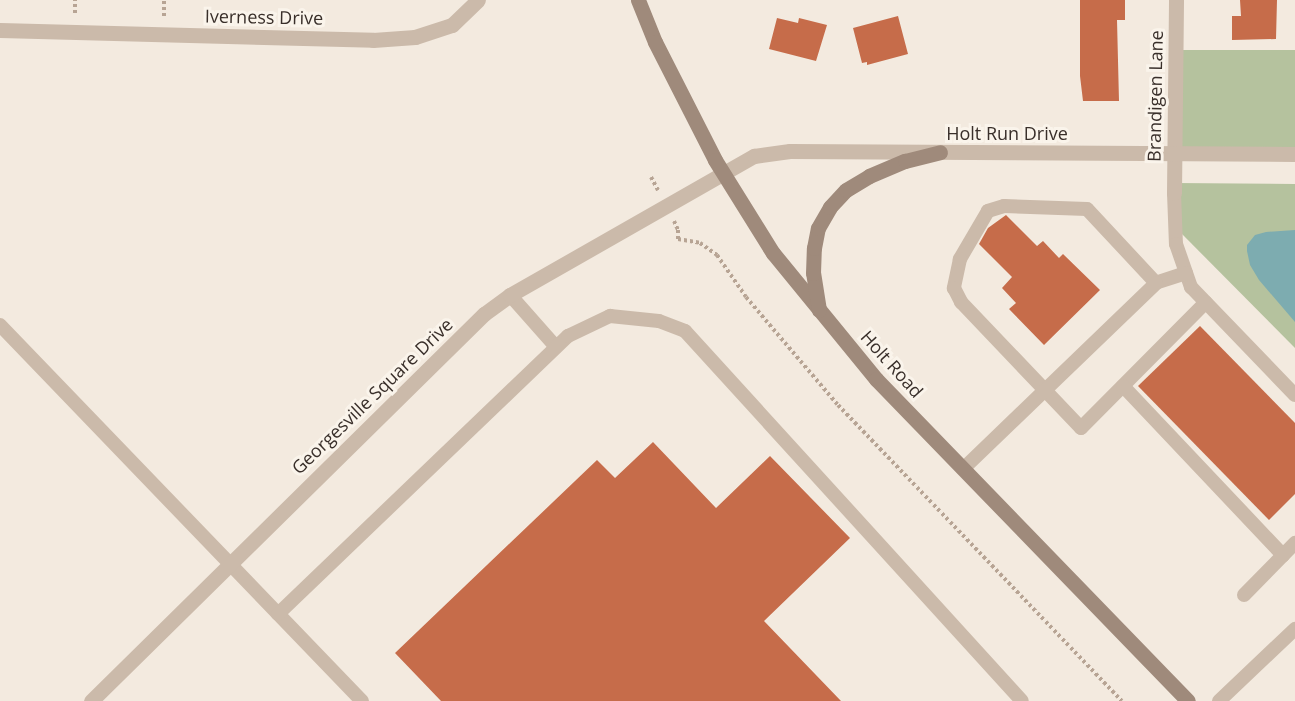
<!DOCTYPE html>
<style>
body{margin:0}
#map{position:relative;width:1295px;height:701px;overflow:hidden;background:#f3eadf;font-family:"Open Sans",sans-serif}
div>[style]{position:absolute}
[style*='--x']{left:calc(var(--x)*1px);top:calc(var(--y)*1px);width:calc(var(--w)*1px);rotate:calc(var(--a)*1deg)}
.green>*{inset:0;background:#b5c29e;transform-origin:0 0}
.water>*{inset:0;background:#7dacb0}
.building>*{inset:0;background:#c66c4a}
.path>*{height:4px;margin-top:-2px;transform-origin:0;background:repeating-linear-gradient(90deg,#b7a494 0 3px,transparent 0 6px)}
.service>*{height:14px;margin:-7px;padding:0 7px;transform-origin:7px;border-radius:7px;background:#cbbaaa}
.minor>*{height:15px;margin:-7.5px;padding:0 7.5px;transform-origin:7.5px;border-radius:7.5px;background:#cbbaaa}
.secondary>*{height:15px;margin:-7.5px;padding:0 7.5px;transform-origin:7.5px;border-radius:7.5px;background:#9f8a7b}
span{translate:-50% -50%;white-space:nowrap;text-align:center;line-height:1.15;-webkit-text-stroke:6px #faf4eb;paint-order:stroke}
.street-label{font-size:18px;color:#392f2a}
</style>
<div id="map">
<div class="green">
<i style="left:1175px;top:50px;width:120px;height:104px"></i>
<i style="clip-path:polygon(1174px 183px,1295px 184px,1295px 348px,1182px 234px)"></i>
</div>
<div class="water">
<i style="clip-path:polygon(1295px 230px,1295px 322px,1259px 280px,1250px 265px,1247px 251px,1247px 245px,1255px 235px,1266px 232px)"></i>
</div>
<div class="building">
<i style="clip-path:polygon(1080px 0,1125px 0,1125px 20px,1117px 20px,1119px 101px,1083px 101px,1080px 76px)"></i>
<i style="clip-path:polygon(1240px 0,1277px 0,1276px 39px,1232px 40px,1232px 16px,1241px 16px)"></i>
<i style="clip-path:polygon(898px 16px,908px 54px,867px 65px,867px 62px,862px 63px,853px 28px)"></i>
<i style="clip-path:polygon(777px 18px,798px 23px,799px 18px,827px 25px,816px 61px,769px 49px)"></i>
<i style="clip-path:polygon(1006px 215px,1037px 246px,1043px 241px,1059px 258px,1063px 254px,1100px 290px,1044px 345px,1009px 309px,1016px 303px,1002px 288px,1012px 277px,979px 244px,988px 228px)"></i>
<i style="clip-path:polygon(1200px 326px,1295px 423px,1295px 494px,1269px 520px,1138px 386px)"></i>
<i style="clip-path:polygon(653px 442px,716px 508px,770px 456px,850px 538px,764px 621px,841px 701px,441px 701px,395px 653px,597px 460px,615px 478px)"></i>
</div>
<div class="path">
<i style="--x:75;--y:13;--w:13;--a:-90"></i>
<i style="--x:164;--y:16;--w:16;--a:-90"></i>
<i style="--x:651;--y:177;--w:15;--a:62"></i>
<i style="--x:674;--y:221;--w:10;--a:66"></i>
<i style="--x:678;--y:230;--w:9;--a:90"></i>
<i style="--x:678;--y:239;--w:22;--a:10"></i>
<i style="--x:700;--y:243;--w:21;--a:35"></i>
<i style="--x:717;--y:255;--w:51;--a:55.4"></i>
<i style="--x:746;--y:297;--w:142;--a:49.6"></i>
<i style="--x:838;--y:405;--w:410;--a:46.2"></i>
</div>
<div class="service">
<i style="--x:1174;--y:193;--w:51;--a:87.8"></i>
<i style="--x:1176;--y:244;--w:46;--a:70.8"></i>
<i style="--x:1191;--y:287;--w:150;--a:46.1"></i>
<i style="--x:1186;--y:273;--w:32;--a:162"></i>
<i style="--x:1156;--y:283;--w:101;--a:-133"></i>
<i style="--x:1087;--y:209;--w:83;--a:-177.9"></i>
<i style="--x:1004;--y:206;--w:17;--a:163"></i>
<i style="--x:988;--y:211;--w:56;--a:120.3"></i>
<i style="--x:960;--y:259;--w:30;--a:102"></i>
<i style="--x:954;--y:288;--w:16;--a:63"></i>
<i style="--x:961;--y:302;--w:174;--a:46.4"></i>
<i style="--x:1081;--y:428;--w:177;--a:-45.2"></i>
<i style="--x:510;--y:295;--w:69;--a:48.5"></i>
<i style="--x:0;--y:325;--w:522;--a:46.09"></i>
<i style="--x:1123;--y:386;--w:233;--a:46.6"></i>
<i style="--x:963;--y:469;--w:268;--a:-43.9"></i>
<i style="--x:1244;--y:595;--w:73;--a:-45.6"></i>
<i style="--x:278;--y:614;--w:402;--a:-43.8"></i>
<i style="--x:568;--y:336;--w:47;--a:-25.5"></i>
<i style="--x:610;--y:316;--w:49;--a:5.8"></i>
<i style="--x:659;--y:321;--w:28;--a:21"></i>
<i style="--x:685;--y:331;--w:500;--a:47.67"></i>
<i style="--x:1219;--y:701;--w:105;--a:-43.5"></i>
</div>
<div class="minor">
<i style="--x:0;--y:30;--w:373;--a:1.5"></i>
<i style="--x:373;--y:40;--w:42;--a:-4.1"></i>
<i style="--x:415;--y:37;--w:39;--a:-18"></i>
<i style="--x:452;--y:25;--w:36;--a:-44"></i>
<i style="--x:1174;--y:193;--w:193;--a:-89.4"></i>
<i style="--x:91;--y:701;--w:552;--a:-44.56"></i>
<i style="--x:484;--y:314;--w:32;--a:-36"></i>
<i style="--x:510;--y:295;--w:281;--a:-29.7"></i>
<i style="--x:754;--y:156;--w:36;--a:-8"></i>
<i style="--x:790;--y:151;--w:505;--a:0.34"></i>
</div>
<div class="secondary">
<i style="--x:638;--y:0;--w:45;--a:68"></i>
<i style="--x:655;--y:42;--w:132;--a:63"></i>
<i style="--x:715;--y:160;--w:110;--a:58.1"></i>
<i style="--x:773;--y:253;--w:163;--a:50.7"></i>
<i style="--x:876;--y:379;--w:448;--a:45.9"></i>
<i style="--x:819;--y:310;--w:37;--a:-99"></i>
<i style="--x:813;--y:273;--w:25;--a:-88"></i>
<i style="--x:814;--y:248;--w:20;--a:-79"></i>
<i style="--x:818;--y:228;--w:24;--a:-60"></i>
<i style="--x:830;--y:207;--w:23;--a:-47"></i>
<i style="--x:846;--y:190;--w:27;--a:-31"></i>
<i style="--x:869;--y:176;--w:39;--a:-23"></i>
<i style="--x:905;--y:161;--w:36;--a:-14"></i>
</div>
<div class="street-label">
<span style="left:264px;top:17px;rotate:1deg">Iverness Drive</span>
<span style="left:1155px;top:96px;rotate:-89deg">Brandigen Lane</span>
<span style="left:1007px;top:133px">Holt Run Drive</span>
<span style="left:892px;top:364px;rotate:48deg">Holt Road</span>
<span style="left:372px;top:396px;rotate:-44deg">Georgesville Square Drive</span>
</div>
</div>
